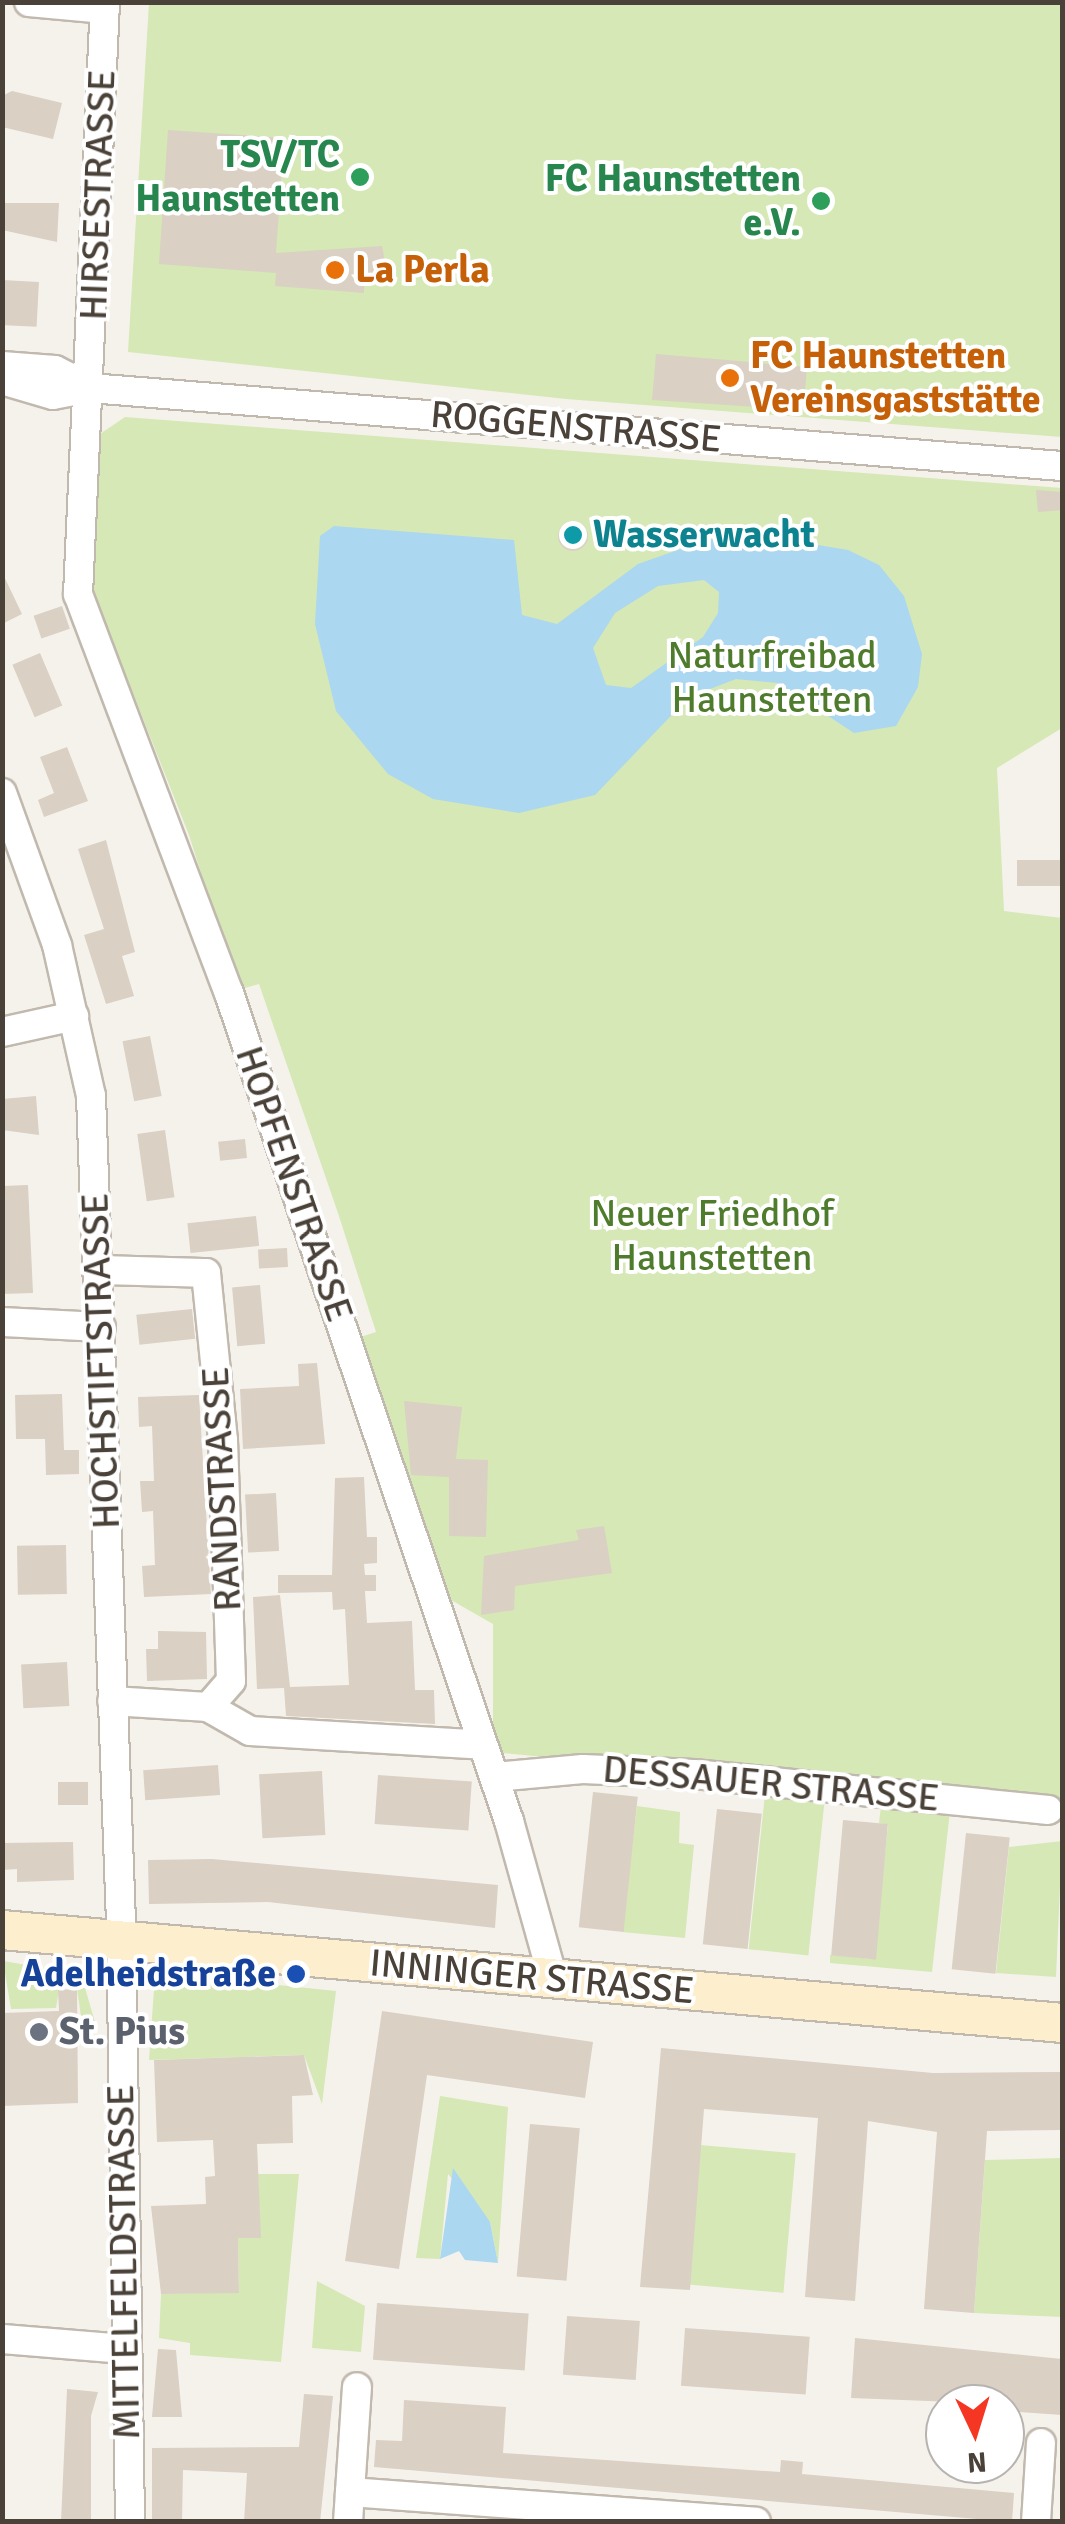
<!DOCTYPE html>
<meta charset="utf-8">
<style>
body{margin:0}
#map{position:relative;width:1065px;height:2524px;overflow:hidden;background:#f5f2ec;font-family:Signika,sans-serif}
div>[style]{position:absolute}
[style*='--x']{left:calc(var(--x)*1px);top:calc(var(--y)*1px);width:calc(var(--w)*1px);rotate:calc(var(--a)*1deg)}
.green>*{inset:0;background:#d5e8b6;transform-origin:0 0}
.water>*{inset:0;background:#abd7f0}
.building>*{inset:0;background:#dad0c4;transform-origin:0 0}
.round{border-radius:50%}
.roads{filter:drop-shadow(2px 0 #c1b9ae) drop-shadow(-2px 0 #c1b9ae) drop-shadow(0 2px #c1b9ae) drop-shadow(0 -2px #c1b9ae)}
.street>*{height:28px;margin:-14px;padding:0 14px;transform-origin:14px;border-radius:14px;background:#fff}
.secondary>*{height:38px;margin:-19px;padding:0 19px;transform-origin:19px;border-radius:19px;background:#fdefce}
.dots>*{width:28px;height:28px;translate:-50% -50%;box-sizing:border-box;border:5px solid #fff;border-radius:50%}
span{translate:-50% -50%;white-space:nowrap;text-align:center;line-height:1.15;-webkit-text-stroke:8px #fff;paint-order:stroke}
.leisure-label{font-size:38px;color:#27864d;font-weight:700}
.right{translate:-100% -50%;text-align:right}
.street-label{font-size:38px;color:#4a4239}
.food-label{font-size:38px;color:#c56008;font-weight:700}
.left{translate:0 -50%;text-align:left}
.culture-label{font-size:38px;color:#0d838f;font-weight:700}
.park-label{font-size:38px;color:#4f7c2c}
.transit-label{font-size:38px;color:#164399;font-weight:700}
.worship-label{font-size:38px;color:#5b616d;font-weight:700}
.frame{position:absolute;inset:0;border:5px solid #4a4239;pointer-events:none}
.north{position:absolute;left:925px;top:2384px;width:100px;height:100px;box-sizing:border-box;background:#fff;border:2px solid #b7b3b0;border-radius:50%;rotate:176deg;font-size:28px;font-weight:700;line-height:40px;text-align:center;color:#4a4239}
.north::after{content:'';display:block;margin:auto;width:35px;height:45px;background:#f53623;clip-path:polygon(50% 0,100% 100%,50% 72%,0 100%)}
</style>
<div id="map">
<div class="green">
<i style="clip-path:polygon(149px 3px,1062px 3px,1062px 437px,566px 399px,128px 352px)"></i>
<i style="clip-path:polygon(125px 417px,1062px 488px,1062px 728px,997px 768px,1004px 911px,1062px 918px,1062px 1806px,503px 1753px,493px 1726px,493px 1624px,430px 1588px,348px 1341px,376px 1332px,338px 1213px,259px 984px,238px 990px,189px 835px,91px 587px,97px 436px)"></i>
<i style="left:765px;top:1794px;width:60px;height:156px;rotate:6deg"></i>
<i style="clip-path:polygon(637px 1806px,680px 1812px,679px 1843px,694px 1845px,685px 1938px,622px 1932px)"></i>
<i style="clip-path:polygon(881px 1806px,950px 1811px,932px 1972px,830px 1963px,830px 1955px,874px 1959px,888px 1825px,879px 1823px)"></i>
<i style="clip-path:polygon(1062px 1841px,1056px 1977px,996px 1973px,1009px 1847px)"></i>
<i style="clip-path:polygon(3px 1961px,81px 1974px,97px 2029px,83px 2030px,77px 1989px,60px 1985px,56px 2008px,11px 2009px)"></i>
<i style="clip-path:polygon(201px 1977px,336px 1991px,322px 2104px,304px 2055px,149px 2060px,154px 1989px,166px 1978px)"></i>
<i style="clip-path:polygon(440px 2096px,508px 2107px,498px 2263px,490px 2222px,448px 2174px,440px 2259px,416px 2258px)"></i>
<i style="left:700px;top:2145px;width:96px;height:140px;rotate:5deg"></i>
<i style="clip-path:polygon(1062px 2158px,1062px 2317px,974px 2313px,985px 2160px)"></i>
<i style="clip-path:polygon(258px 2174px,299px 2174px,281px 2362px,190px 2355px,190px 2343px,159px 2338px,161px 2294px,239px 2292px,238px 2238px,260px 2238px)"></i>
<i style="clip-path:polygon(317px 2281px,365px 2306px,361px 2352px,312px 2348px)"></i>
</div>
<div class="water">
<i style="clip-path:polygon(evenodd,334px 526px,514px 540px,522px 615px,557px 624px,638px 564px,706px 540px,757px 535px,848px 550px,879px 565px,904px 596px,922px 654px,918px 687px,896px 726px,854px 733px,778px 683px,736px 679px,689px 697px,595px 795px,519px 813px,433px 799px,388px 774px,336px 711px,315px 624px,320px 536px,334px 526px,704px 580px,719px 592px,718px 613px,703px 637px,631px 688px,606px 685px,593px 648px,615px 613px,658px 586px,704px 580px)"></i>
<i style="clip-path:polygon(453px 2168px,490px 2222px,498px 2263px,465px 2260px,459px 2251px,440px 2259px)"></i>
</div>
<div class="building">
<i style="clip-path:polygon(12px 91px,62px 103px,53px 139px,2px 127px,2px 96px)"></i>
<i style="clip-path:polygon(168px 130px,284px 138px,276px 253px,382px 246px,387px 272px,364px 283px,364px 293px,275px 286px,276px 273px,159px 264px)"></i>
<i style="clip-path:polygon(2px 203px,59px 203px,57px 242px,2px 230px)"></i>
<i style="left:2px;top:280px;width:37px;height:45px;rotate:3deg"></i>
<i style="clip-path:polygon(656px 354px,807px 367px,805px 390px,844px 393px,843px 413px,652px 400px)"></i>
<i style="clip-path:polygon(1036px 490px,1062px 492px,1062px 510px,1038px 512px)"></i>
<i class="round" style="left:558px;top:521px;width:30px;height:30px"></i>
<i style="clip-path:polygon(2px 572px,22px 614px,2px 624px)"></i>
<i style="left:62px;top:606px;width:24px;height:30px;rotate:71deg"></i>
<i style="left:40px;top:653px;width:57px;height:30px;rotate:67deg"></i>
<i style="clip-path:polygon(67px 747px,88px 801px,44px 817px,38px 800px,54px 793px,40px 757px)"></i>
<i style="clip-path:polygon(106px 840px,135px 952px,122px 956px,134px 996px,106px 1004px,84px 935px,104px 929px,78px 849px)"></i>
<i style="left:1062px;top:860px;width:26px;height:45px;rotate:90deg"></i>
<i style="left:150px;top:1036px;width:61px;height:28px;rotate:79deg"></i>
<i style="clip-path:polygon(36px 1096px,39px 1135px,2px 1130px,2px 1099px)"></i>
<i style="left:165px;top:1130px;width:68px;height:28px;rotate:82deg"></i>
<i style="left:245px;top:1139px;width:19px;height:27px;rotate:84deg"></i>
<i style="clip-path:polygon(28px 1185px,33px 1293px,2px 1294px,2px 1186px)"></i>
<i style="left:256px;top:1216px;width:30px;height:69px;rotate:84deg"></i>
<i style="left:287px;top:1248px;width:19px;height:29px;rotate:87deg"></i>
<i style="left:260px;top:1285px;width:59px;height:28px;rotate:85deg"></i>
<i style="left:192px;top:1309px;width:30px;height:56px;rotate:84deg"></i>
<i style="clip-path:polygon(317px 1363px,325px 1444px,243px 1449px,240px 1389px,299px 1386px,298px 1364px)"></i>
<i style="clip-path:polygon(62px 1394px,64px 1450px,79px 1450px,79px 1474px,46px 1475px,45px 1439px,16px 1439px,15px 1395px)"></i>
<i style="clip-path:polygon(199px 1395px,211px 1594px,144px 1597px,142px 1566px,155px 1565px,153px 1511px,142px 1512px,140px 1481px,154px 1481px,152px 1426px,139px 1427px,138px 1397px)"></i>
<i style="clip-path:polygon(404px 1401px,462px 1407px,456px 1459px,488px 1460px,486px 1537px,449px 1536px,449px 1477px,411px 1475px)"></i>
<i style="clip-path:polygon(364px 1477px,367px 1537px,377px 1537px,377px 1563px,364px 1564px,365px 1575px,376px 1575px,376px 1591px,365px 1591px,367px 1623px,412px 1621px,415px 1690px,434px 1690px,435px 1724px,286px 1716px,284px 1688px,257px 1689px,253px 1597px,280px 1595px,290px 1687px,349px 1685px,345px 1609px,333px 1610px,332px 1592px,278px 1593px,278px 1575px,332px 1575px,335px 1478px)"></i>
<i style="left:276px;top:1493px;width:58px;height:31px;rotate:87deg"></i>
<i style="clip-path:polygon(604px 1526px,612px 1573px,515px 1586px,514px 1610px,481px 1615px,484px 1556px,579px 1540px,576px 1530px)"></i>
<i style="left:66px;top:1545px;width:49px;height:49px;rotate:89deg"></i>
<i style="clip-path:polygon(158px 1631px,206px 1632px,207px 1679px,147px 1681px,146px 1649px,158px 1649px)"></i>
<i style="left:67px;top:1662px;width:44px;height:46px;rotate:87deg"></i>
<i style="left:218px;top:1765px;width:30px;height:75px;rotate:86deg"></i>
<i style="left:322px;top:1771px;width:64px;height:63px;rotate:87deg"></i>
<i style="left:378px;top:1775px;width:94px;height:49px;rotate:4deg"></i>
<i style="left:88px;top:1782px;width:23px;height:30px;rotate:90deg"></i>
<i style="left:593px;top:1792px;width:45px;height:136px;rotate:6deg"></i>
<i style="left:717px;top:1809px;width:45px;height:136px;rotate:6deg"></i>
<i style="left:843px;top:1820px;width:45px;height:136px;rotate:5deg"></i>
<i style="left:966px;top:1833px;width:44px;height:137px;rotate:6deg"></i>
<i style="clip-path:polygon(73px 1842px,74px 1880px,17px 1882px,17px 1869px,2px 1870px,2px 1843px)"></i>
<i style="clip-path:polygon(212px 1859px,498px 1885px,495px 1928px,268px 1902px,149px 1904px,148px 1860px)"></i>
<i style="clip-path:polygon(77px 1989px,78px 2103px,2px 2106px,2px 2013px,59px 2011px,58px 1990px)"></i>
<i style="clip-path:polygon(382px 2011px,593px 2042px,585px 2098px,427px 2075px,399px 2269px,345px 2261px)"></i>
<i style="clip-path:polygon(661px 2048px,933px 2073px,1062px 2072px,1062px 2130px,987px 2131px,974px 2313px,924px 2309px,937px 2132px,868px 2121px,855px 2301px,805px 2297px,818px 2118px,704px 2109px,690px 2290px,640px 2287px)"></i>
<i style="clip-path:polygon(304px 2055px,313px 2095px,292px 2096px,293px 2143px,257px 2144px,261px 2238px,238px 2238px,239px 2293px,161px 2294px,151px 2206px,206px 2204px,205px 2177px,215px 2176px,213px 2140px,157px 2142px,154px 2060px)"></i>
<i style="left:530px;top:2124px;width:50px;height:153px;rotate:5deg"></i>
<i style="left:377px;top:2303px;width:152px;height:57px;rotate:4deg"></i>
<i style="left:567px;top:2316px;width:73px;height:59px;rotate:4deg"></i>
<i style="left:685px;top:2328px;width:125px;height:58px;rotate:4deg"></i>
<i style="clip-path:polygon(855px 2338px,1062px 2359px,1062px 2415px,1005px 2411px,1005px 2404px,851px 2398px)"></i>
<i style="clip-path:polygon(158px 2349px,176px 2350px,182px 2417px,152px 2417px)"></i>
<i style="clip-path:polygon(67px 2389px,98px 2392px,91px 2416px,91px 2522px,61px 2522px)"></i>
<i style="clip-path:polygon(304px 2394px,333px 2396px,320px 2522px,244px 2522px,247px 2473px,183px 2470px,182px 2522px,152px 2522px,152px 2448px,299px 2447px)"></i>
<i style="clip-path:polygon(404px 2400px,506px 2407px,503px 2453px,780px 2472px,781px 2460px,803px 2462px,802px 2474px,1014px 2493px,1012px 2522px,374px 2467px,376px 2440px,402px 2441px)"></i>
</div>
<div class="roads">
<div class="street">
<i style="--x:29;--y:2;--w:76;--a:5.3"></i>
<i style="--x:105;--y:2;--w:593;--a:92.61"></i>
<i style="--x:78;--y:594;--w:427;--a:69.3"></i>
<i style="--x:229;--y:993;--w:874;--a:71.32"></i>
<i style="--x:509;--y:1821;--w:164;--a:74.4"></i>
<i style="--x:2;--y:366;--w:53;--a:4.3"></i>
<i style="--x:55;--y:370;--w:39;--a:27"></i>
<i style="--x:2;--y:380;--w:53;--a:16.4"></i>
<i style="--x:53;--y:395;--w:38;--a:-11"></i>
<i style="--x:90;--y:388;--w:975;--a:4.59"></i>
<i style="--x:2;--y:793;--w:162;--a:70.1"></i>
<i style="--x:57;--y:945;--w:155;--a:77.3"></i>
<i style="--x:91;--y:1096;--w:826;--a:87.92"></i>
<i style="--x:121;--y:1921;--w:601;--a:89.14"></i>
<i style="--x:2;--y:1032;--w:74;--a:-12.5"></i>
<i style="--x:99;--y:1270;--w:107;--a:1.6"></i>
<i style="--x:206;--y:1273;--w:168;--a:84.2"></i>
<i style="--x:223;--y:1440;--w:241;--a:88.1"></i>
<i style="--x:231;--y:1681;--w:35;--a:131"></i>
<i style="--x:208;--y:1707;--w:96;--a:-176.4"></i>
<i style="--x:2;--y:1322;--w:99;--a:2.9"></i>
<i style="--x:208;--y:1707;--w:48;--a:29.7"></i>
<i style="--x:250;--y:1731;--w:233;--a:3.4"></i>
<i style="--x:495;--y:1777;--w:88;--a:-5.2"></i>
<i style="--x:583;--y:1769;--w:111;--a:2.6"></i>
<i style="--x:694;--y:1774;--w:356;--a:5.8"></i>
<i style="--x:2;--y:2339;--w:121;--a:4.7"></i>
<i style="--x:350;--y:2492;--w:407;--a:4.2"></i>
<i style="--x:348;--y:2522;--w:135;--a:-86.2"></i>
<i style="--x:1036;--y:2522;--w:79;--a:-86.4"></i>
</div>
<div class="secondary">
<i style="--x:2;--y:1930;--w:1064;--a:5.01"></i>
</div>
</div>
<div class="dots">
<i style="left:360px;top:177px;background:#2e9e5b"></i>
<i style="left:821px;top:201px;background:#2e9e5b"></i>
<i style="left:335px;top:270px;background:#e8710a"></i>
<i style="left:730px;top:378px;background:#e8710a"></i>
<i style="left:573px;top:535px;background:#0f9aa8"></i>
<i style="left:296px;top:1974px;background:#1a4fb4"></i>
<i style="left:39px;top:2032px;background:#6b7280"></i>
</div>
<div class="leisure-label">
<span class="right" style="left:340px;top:177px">TSV/TC<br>Haunstetten</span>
<span class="right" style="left:801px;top:201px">FC Haunstetten<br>e.V.</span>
</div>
<div class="street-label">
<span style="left:98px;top:195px;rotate:-88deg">HIRSESTRASSE</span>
<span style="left:576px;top:427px;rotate:5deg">ROGGENSTRASSE</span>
<span style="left:294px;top:1184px;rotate:71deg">HOPFENSTRASSE</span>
<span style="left:101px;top:1361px;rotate:-92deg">HOCHSTIFTSTRASSE</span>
<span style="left:222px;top:1489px;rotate:-93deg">RANDSTRASSE</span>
<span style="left:771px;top:1784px;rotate:5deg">DESSAUER STRASSE</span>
<span style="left:532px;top:1977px;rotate:5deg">INNINGER STRASSE</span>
<span style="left:124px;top:2262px;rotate:-91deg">MITTELFELDSTRASSE</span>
</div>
<div class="food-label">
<span class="left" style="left:355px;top:270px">La Perla</span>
<span class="left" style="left:750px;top:378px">FC Haunstetten<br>Vereinsgaststätte</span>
</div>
<div class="culture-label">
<span class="left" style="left:593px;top:535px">Wasserwacht</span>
</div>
<div class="park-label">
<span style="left:772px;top:678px">Naturfreibad<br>Haunstetten</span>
<span style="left:712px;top:1236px">Neuer Friedhof<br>Haunstetten</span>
</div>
<div class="transit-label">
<span class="right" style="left:276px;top:1974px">Adelheidstraße</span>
</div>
<div class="worship-label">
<span class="left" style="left:59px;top:2032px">St. Pius</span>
</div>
<div class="frame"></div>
<div class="north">N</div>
</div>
